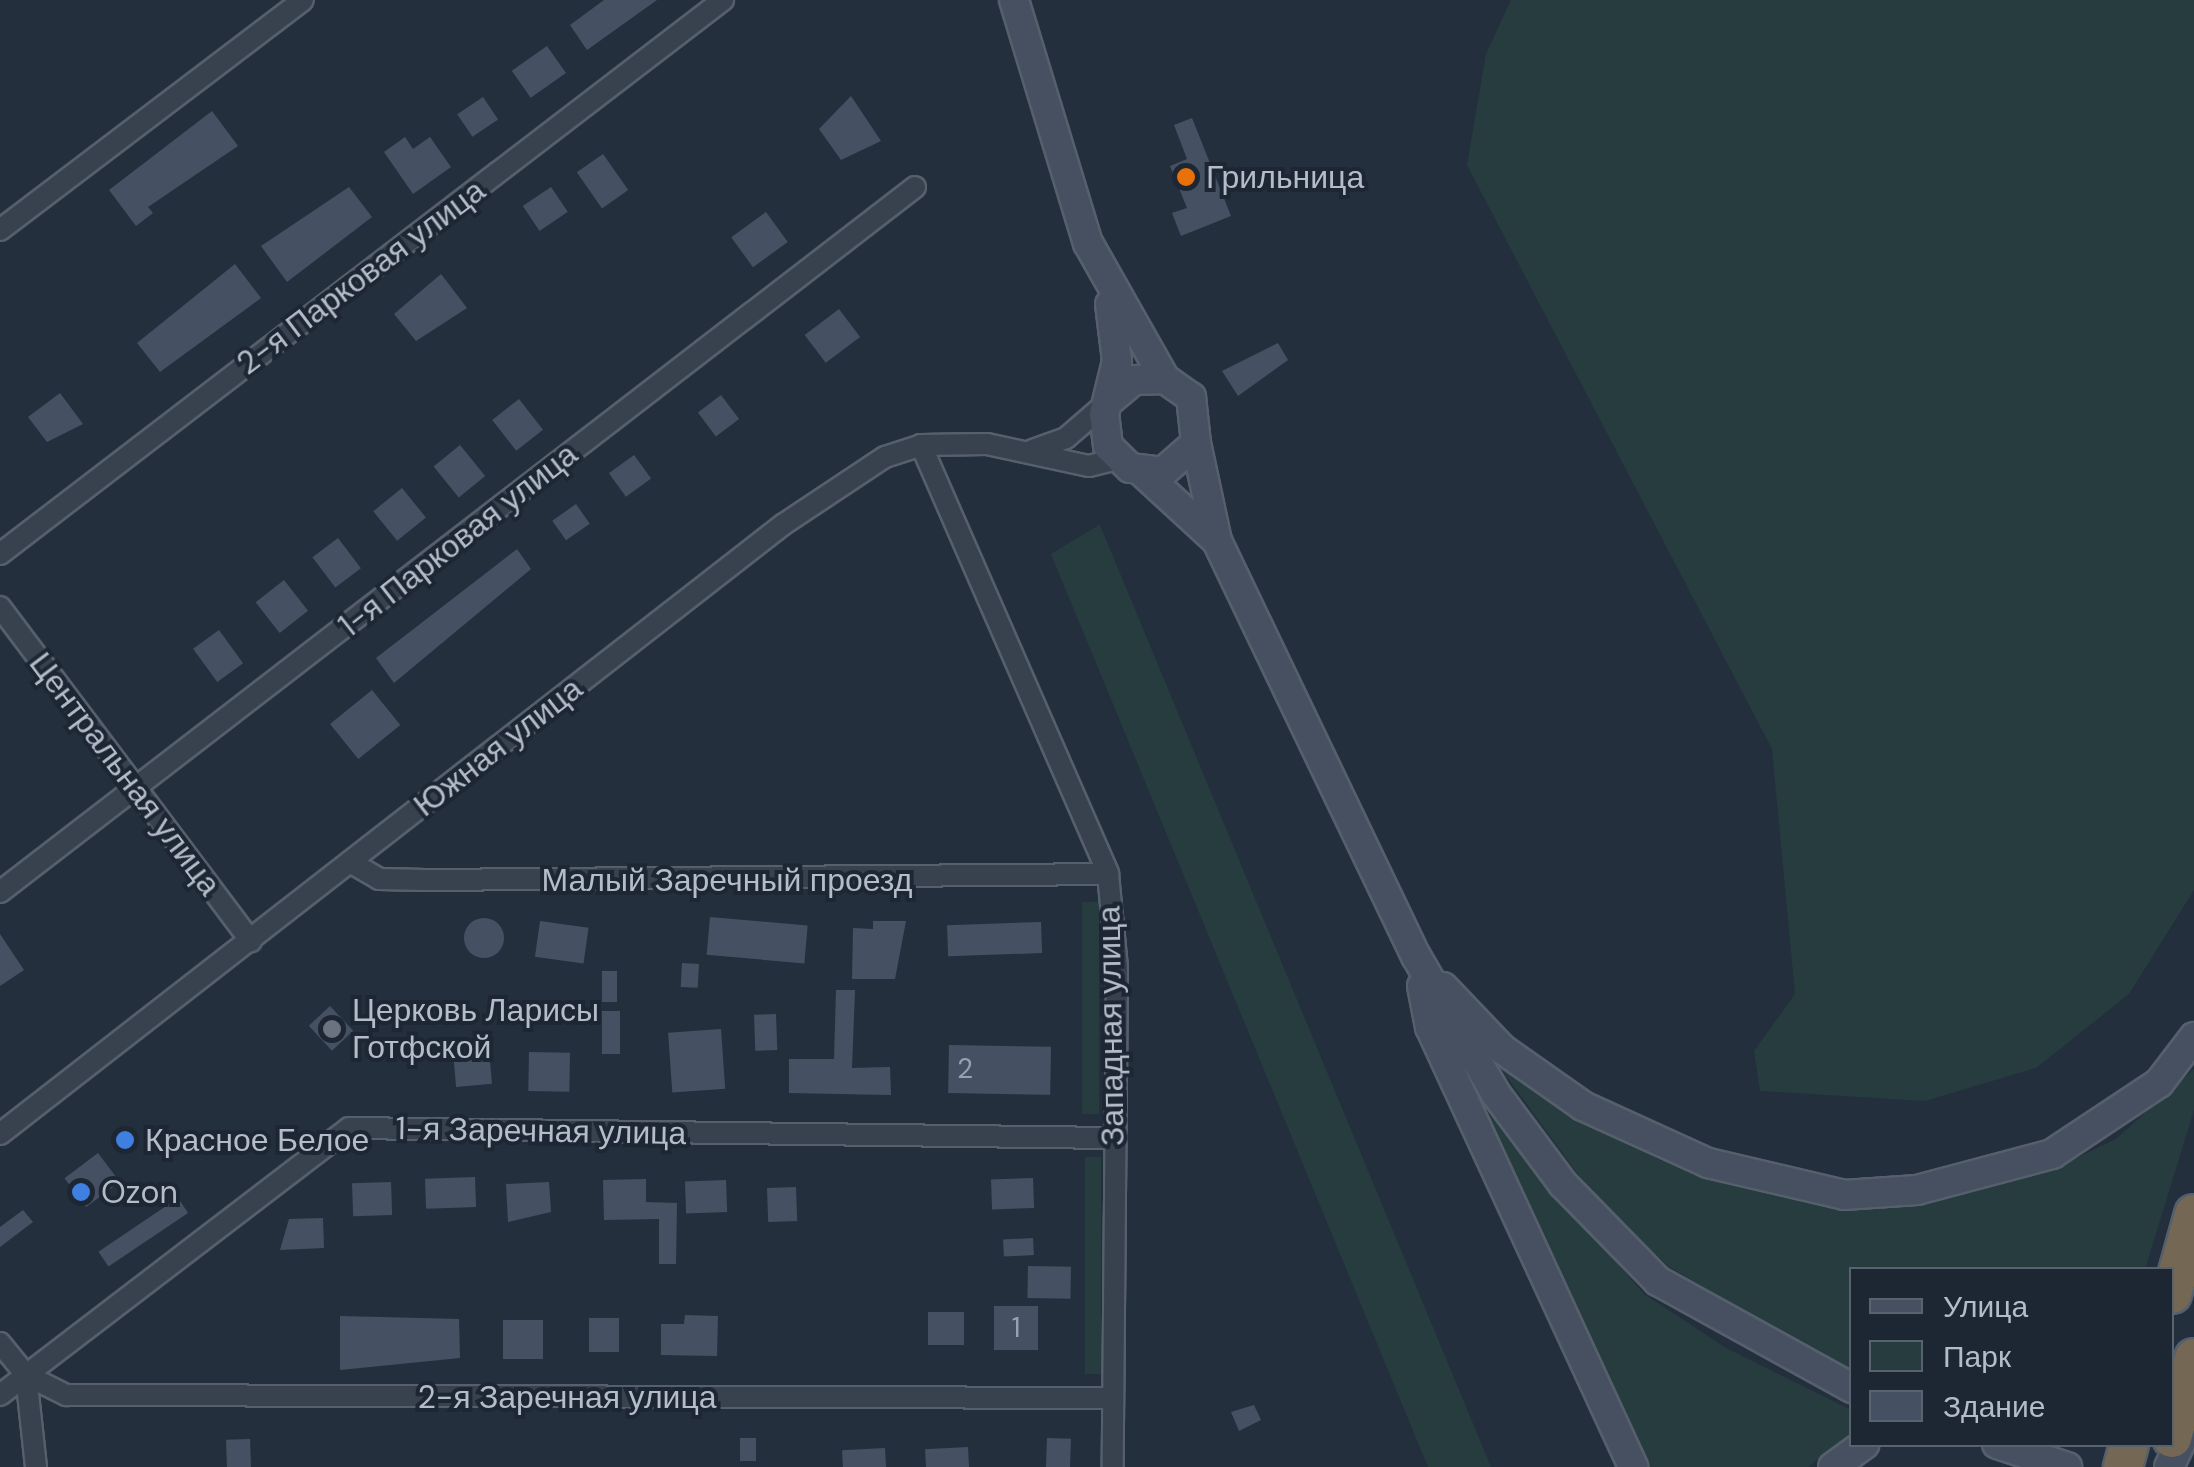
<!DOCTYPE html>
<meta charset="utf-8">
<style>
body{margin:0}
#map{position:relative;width:2194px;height:1467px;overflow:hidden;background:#242f3e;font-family:"DM Sans",sans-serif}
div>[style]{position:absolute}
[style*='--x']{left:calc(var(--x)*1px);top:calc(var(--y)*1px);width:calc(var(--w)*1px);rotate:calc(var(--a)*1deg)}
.green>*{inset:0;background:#263c3f;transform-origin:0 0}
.building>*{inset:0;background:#455162;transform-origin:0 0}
.round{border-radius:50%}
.roads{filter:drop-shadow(2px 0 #565f6c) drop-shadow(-2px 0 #565f6c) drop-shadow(0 2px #565f6c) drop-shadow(0 -2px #565f6c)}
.street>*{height:20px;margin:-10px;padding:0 10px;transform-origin:10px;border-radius:10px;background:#38414e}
.secondary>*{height:28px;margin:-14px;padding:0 14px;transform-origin:14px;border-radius:14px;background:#465061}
.highway>*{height:38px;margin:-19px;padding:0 19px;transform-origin:19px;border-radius:19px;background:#746855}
.dots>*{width:28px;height:28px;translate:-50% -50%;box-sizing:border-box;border:5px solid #1d2633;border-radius:50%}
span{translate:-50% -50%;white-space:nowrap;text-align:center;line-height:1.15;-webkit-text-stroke:8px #1d2633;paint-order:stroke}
.number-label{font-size:28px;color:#98a1af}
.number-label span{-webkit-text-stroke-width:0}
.poi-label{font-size:32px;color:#b4bcc9}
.left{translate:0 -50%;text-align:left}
.street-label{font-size:32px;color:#b4bcc9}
.legend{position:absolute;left:1849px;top:1267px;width:325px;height:180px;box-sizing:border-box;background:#1d2633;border:2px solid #59626f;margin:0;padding:12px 18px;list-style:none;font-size:30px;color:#b4bcc9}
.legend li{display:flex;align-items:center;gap:20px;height:50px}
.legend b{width:50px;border:2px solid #59626f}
</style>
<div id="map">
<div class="green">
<i style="clip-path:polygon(1511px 0,2194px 0,2194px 890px,2129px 994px,2036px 1068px,1925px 1101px,1760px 1091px,1754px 1051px,1795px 994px,1772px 749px,1467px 165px,1486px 54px)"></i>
<i style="clip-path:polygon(1099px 525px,1100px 525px,1491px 1467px,1428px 1467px,1051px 554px)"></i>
<i style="left:1082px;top:902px;width:17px;height:212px"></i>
<i style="clip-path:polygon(1487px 1050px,1537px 1093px,1660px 1160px,1820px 1202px,1909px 1203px,2058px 1167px,2116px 1139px,2194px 1069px,2194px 1110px,2145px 1269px,1852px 1270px,1851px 1375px,1668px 1266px,1593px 1195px)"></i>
<i style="clip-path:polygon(1477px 1100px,1644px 1294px,1726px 1348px,1851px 1410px,1851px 1434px,1808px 1467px,1647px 1467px)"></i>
<i style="left:1085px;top:1157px;width:16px;height:217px"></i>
</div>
<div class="building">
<i style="clip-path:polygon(604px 0,657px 0,587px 50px,570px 25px)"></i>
<i style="left:547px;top:46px;width:33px;height:43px;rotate:55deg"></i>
<i style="clip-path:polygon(851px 96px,881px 141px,841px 160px,819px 129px)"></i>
<i style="left:483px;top:97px;width:27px;height:31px;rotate:56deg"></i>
<i style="clip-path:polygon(212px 111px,238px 146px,148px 207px,153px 213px,136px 226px,109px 190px)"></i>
<i style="clip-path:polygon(1192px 118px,1231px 216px,1181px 236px,1172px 213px,1187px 208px,1170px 166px,1187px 159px,1174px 125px)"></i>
<i style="clip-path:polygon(405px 137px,413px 149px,430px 137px,451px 167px,413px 194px,384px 152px)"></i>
<i style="left:603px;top:154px;width:44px;height:32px;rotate:55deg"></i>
<i style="clip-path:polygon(349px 187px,372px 217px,287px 282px,261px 246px)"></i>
<i style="left:551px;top:187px;width:30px;height:34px;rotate:56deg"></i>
<i style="left:766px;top:212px;width:37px;height:43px;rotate:54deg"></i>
<i style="clip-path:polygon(235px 264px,261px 298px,160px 372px,137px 343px)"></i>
<i style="clip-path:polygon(441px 274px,467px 308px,416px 341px,394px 314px)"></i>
<i style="left:839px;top:309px;width:35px;height:43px;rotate:53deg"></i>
<i style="clip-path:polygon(1278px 343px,1288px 360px,1238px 396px,1222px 371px)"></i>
<i style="clip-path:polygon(60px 393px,83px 424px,47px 442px,28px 417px)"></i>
<i style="left:721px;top:395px;width:30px;height:29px;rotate:53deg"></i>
<i style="left:519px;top:399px;width:39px;height:34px;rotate:52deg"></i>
<i style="left:460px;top:445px;width:40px;height:34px;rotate:51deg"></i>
<i style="left:634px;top:455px;width:29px;height:31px;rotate:54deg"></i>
<i style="left:402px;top:488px;width:38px;height:37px;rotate:51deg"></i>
<i style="left:576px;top:504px;width:24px;height:29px;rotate:55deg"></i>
<i style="left:338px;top:538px;width:38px;height:32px;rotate:53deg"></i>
<i style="clip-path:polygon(517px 549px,531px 569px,394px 683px,376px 658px)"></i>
<i style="left:284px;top:580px;width:39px;height:36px;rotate:52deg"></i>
<i style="left:219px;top:630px;width:41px;height:32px;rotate:54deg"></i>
<i style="left:372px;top:690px;width:45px;height:54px;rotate:51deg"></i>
<i style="left:710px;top:917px;width:98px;height:38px;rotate:5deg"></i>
<i class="round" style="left:464px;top:918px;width:40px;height:40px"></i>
<i style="left:540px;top:921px;width:49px;height:36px;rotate:8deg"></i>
<i style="clip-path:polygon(873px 921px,906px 921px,895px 979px,852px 979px,853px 928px,873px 929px)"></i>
<i style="left:1041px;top:922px;width:31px;height:94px;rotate:88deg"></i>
<i style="clip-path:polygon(0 934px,24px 970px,0 986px)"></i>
<i style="left:682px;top:963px;width:17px;height:24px;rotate:3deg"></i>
<i style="left:602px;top:971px;width:15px;height:31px"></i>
<i style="clip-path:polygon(836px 990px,855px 990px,852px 1068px,890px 1067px,891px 1095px,789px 1093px,789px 1059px,834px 1059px)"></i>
<i style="left:330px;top:1006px;width:34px;height:29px;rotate:47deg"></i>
<i style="left:602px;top:1011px;width:18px;height:43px"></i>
<i style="left:776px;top:1014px;width:36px;height:22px;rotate:88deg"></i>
<i style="left:721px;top:1029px;width:60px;height:53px;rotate:86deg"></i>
<i style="left:949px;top:1045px;width:102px;height:48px;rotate:1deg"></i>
<i style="left:489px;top:1050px;width:34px;height:36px;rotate:85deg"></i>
<i style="left:529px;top:1052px;width:41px;height:39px;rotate:1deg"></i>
<i style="left:98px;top:1153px;width:36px;height:42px;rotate:53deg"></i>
<i style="left:475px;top:1177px;width:30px;height:50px;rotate:88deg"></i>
<i style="left:1033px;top:1178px;width:30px;height:42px;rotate:88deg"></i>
<i style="clip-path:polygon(646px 1179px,646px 1202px,677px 1203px,676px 1264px,659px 1264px,659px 1219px,604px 1220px,603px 1180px)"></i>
<i style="left:726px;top:1180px;width:32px;height:41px;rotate:88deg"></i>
<i style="left:391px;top:1182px;width:33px;height:39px;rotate:88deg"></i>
<i style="clip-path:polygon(549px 1182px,551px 1212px,508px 1222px,506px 1184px)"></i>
<i style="left:796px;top:1187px;width:34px;height:29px;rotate:88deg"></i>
<i style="left:178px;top:1198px;width:18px;height:96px;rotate:56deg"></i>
<i style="clip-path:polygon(23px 1210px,33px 1222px,0 1247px,0 1227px)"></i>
<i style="clip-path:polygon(323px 1218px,324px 1248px,280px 1250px,289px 1219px)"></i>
<i style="left:1033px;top:1238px;width:17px;height:30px;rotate:87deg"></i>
<i style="left:1028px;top:1266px;width:43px;height:32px;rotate:1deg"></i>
<i style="left:994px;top:1306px;width:44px;height:44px"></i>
<i style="left:964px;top:1312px;width:33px;height:36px;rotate:90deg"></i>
<i style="clip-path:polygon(685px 1315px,718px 1316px,717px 1356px,661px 1355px,661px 1324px,684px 1324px)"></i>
<i style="clip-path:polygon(340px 1316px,459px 1319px,460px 1358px,340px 1370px)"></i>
<i style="left:589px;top:1318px;width:30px;height:34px"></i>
<i style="left:503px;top:1320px;width:40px;height:39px"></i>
<i style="clip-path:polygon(1254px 1405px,1261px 1420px,1239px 1431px,1231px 1412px)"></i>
<i style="left:740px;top:1438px;width:16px;height:23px"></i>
<i style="left:1047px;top:1438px;width:24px;height:29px;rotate:2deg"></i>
<i style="left:250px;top:1439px;width:28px;height:24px;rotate:88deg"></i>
<i style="left:968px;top:1447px;width:20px;height:43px;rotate:87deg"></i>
<i style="left:885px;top:1448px;width:19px;height:43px;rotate:87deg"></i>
</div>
<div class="roads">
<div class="street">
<i style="--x:0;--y:230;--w:380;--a:-37.2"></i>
<i style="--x:921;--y:445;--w:468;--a:66.4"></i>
<i style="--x:1108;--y:874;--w:94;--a:84.5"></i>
<i style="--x:1117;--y:968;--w:499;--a:90.5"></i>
<i style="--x:1033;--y:450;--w:35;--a:-20"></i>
<i style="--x:1066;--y:438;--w:58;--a:-40.8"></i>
<i style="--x:0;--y:554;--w:911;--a:-37.46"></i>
<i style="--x:0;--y:607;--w:418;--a:53.1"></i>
<i style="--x:350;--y:862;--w:34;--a:30"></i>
<i style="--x:379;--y:879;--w:47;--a:1.2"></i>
<i style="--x:426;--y:880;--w:682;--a:-0.5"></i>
<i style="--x:0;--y:892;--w:1155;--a:-37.61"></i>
<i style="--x:0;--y:1134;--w:993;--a:-37.89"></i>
<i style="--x:784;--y:524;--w:121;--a:-33.6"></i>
<i style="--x:885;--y:457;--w:38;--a:-18"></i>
<i style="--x:921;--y:445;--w:66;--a:-0.9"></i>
<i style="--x:987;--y:444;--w:104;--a:12.2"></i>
<i style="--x:1089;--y:466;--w:29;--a:-14"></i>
<i style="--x:0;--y:1343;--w:41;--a:50.9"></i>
<i style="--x:26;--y:1375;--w:93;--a:83.8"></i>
<i style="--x:26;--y:1375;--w:45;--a:26.6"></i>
<i style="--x:66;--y:1395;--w:1046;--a:0.16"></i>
<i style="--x:0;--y:1395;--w:439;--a:-37.4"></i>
<i style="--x:349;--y:1128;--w:764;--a:0.75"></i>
</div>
<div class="secondary">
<i style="--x:1014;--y:0;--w:254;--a:73.1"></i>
<i style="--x:1088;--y:243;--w:156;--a:60.5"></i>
<i style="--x:1110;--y:400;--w:31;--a:-40"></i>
<i style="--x:1134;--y:380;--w:31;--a:-2"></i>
<i style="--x:1165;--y:379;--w:32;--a:35"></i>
<i style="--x:1191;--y:397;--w:46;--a:83.8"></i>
<i style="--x:1196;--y:443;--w:44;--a:138.7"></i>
<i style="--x:1163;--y:472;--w:33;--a:-173"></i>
<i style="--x:1130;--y:468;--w:31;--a:-135"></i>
<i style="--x:1108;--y:446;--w:32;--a:-97"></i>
<i style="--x:1104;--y:414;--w:55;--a:-76.2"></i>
<i style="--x:1117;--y:361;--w:57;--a:-97"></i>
<i style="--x:1196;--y:443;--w:100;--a:77.9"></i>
<i style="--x:1217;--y:541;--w:460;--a:64.4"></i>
<i style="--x:1416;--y:956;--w:160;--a:59.9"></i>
<i style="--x:1496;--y:1094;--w:112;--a:53.3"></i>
<i style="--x:1563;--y:1184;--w:136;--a:45.6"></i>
<i style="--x:1658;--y:1281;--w:222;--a:28.9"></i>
<i style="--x:1142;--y:472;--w:102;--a:42.6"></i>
<i style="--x:1422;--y:986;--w:42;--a:79"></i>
<i style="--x:1430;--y:1027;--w:485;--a:65.2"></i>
<i style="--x:1443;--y:987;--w:86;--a:46.4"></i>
<i style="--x:1502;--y:1049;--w:99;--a:35.1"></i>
<i style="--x:1583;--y:1106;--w:137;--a:24.5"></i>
<i style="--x:1708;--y:1163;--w:140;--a:13.2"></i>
<i style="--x:1844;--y:1195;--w:73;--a:-3.9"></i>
<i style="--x:1917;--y:1190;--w:140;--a:-14.9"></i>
<i style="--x:2052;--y:1154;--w:128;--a:-33.6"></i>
<i style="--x:2159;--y:1083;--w:58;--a:-52.7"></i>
<i style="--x:1997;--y:1444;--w:74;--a:18.2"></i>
<i style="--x:1833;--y:1467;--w:39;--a:-36"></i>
<i style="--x:2169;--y:1467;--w:49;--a:-64.5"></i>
</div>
<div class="highway">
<i style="--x:2172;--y:1294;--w:83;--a:-74.6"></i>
<i style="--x:2172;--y:1438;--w:83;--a:-74.6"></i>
<i style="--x:2123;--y:1467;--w:24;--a:-75"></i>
</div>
</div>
<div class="dots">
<i style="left:1186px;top:177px;background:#e8710a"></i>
<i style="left:332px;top:1029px;background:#6b7280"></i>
<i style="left:125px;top:1140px;background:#3f7fe0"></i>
<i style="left:81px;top:1192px;background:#3f7fe0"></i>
</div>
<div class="number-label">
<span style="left:965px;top:1069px">2</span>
<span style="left:1016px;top:1328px">1</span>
</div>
<div class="poi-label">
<span class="left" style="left:1206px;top:177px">Грильница</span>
<span class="left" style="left:352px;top:1029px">Церковь Ларисы<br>Готфской</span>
<span class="left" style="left:145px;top:1140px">Красное Белое</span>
<span class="left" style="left:101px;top:1192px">Ozon</span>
</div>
<div class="street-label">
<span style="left:361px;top:277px;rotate:-37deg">2-я Парковая улица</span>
<span style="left:458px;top:540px;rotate:-38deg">1-я Парковая улица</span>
<span style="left:498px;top:747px;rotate:-38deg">Южная улица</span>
<span style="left:125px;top:774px;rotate:53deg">Центральная улица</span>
<span style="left:727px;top:880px">Малый Заречный проезд</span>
<span style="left:1111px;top:1026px;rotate:-91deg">Западная улица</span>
<span style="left:541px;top:1131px;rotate:1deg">1-я Заречная улица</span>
<span style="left:567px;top:1397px">2-я Заречная улица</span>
</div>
<ul class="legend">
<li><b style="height:12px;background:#465061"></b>Улица</li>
<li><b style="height:28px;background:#263c3f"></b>Парк</li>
<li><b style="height:28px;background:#455162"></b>Здание</li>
</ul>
</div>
